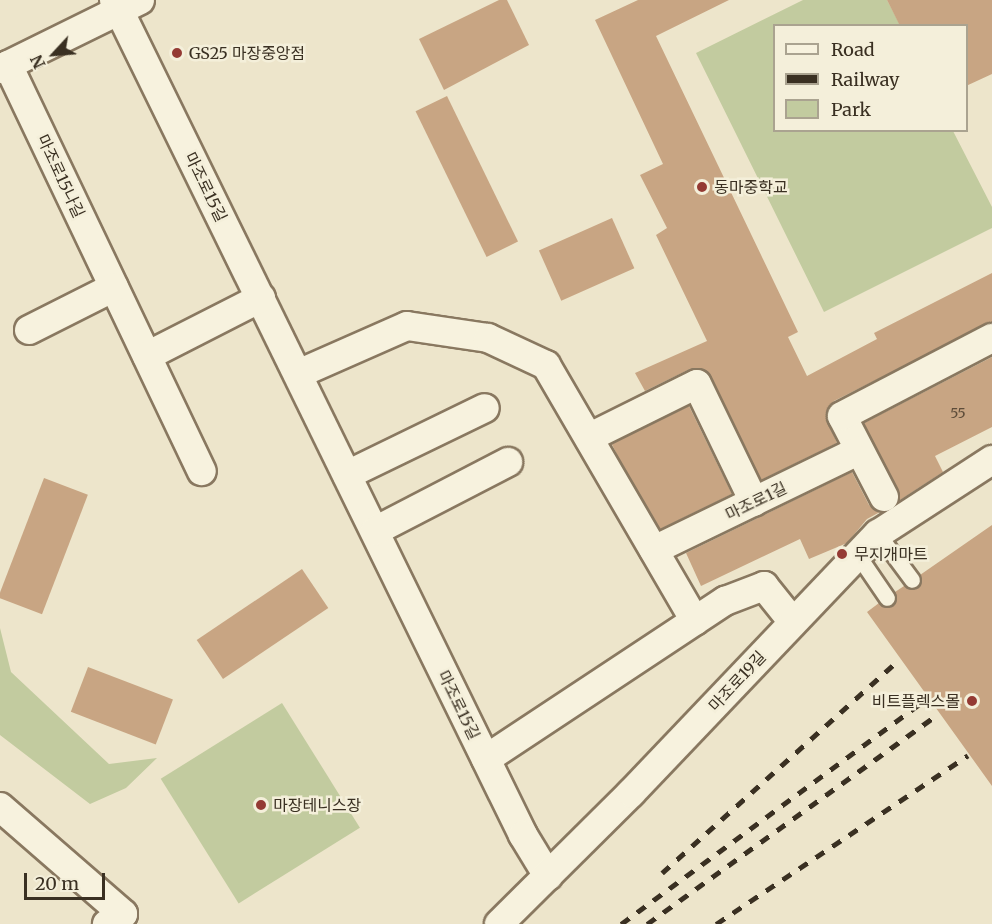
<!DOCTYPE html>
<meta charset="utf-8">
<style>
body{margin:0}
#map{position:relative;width:992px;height:924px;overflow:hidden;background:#ede5cb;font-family:Merriweather,"Noto Sans KR",serif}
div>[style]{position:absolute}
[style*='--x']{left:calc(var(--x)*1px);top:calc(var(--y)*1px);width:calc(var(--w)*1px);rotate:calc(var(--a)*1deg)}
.green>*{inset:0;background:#c2cb9f;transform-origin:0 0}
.building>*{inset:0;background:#c8a583;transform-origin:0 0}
.roads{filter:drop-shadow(2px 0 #897860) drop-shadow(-2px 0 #897860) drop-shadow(0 2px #897860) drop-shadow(0 -2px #897860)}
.service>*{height:15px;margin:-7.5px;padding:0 7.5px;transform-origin:7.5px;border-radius:7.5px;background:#f7f2de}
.minor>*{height:28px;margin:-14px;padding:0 14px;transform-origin:14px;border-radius:14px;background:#f7f2de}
.rail>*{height:4.5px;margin-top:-2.25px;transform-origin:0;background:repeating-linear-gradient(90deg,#3a3022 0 10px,transparent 0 20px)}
.dots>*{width:16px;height:16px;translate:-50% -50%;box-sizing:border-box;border:3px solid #f4efda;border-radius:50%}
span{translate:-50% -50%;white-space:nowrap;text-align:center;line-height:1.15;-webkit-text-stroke:5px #f4efda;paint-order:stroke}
.number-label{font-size:14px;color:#5e4d3a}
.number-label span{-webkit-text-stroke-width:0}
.poi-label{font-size:16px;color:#3a3022}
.left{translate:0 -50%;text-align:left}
.right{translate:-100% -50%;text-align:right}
.street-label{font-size:16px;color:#3a3022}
.legend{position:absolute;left:773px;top:24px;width:195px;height:108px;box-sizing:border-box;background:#f4efda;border:2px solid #aaa390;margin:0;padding:8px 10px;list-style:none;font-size:18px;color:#3a3022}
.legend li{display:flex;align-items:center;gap:12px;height:30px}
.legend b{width:30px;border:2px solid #aaa390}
.north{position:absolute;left:24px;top:24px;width:60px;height:60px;-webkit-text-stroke:4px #f4efda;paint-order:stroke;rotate:244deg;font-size:16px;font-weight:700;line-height:24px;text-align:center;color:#3a3022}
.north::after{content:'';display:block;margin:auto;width:21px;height:27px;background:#3a3022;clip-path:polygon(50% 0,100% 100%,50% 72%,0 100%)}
.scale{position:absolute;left:24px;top:873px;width:81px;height:27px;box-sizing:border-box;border:3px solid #3a3022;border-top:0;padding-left:8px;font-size:18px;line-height:21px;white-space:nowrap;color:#3a3022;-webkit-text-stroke:4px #f4efda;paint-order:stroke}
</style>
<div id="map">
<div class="green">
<i style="clip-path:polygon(803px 0,887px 0,900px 25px,774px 26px,774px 130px,953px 131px,992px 207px,992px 228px,824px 312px,696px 53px)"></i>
<i style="clip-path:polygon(0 628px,11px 672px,109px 764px,157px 758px,126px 788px,90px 804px,0 735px)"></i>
<i style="left:282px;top:703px;width:147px;height:143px;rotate:58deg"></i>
</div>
<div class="building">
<i style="clip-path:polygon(499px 0,507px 0,529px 45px,444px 90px,419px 39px)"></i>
<i style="clip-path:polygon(638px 0,729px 0,656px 36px,798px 332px,788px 337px,807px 376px,877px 339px,874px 333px,992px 273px,992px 322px,834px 401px,826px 416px,837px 443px,761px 480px,707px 371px,690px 369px,645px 391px,635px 373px,707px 341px,656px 235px,667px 228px,640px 175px,663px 164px,595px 20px)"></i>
<i style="clip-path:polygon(887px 0,992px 0,992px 74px,966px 86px,966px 26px,900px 26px)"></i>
<i style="left:447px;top:96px;width:162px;height:35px;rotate:64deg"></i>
<i style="left:612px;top:218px;width:55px;height:80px;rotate:66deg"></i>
<i style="clip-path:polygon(992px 357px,992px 427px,935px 456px,943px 472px,900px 500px,864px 423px)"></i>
<i style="left:689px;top:406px;width:98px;height:86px;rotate:64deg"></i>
<i style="clip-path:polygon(852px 472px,869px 505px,880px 512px,867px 519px,847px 543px,809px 559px,800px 539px,701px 586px,686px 553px)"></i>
<i style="left:44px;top:478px;width:47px;height:128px;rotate:21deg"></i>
<i style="clip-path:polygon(992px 525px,992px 786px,867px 612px,879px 603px,893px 606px,895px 592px,904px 586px,917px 588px,920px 575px)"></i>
<i style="left:302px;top:569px;width:47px;height:127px;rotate:56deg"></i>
<i style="left:88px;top:667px;width:91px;height:48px;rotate:21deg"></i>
</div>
<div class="roads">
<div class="service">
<i style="--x:878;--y:534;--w:57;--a:53.5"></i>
<i style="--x:857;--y:554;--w:53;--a:55.7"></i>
</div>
<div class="minor">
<i style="--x:114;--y:0;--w:930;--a:63.9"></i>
<i style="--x:523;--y:835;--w:48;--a:58.6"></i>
<i style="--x:8;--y:65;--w:450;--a:64.5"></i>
<i style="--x:0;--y:69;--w:156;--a:-26.2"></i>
<i style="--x:29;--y:330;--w:95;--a:-26.8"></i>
<i style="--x:147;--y:356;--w:128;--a:-27"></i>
<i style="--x:298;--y:374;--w:119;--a:-23.8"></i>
<i style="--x:407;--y:326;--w:82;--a:8.4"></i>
<i style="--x:488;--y:338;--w:64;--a:25"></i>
<i style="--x:546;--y:365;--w:296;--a:59.8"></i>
<i style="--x:590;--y:437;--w:119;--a:-26.4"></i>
<i style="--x:697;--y:384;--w:131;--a:64.2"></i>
<i style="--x:347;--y:475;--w:153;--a:-25.9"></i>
<i style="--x:884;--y:497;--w:91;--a:-117.4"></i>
<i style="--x:842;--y:416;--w:169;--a:-27.5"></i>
<i style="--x:375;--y:531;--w:150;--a:-27.4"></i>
<i style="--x:654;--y:550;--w:227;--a:-25.9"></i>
<i style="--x:486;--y:759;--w:287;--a:-33.5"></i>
<i style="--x:725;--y:601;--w:42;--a:-21"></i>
<i style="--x:764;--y:586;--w:45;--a:51.3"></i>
<i style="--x:0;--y:807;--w:163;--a:41"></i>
<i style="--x:123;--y:914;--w:19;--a:148"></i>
<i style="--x:499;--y:924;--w:186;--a:-44.8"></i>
<i style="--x:631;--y:793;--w:358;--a:-46.4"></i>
<i style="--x:878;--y:534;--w:136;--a:-33"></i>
</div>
</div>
<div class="rail">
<i style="--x:662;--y:873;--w:314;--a:-42"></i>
<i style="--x:621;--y:924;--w:378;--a:-36.4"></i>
<i style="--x:647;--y:924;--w:357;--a:-35.8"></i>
<i style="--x:716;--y:924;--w:303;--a:-33.8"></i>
</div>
<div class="dots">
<i style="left:177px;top:53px;background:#943a33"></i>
<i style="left:702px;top:187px;background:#943a33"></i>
<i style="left:842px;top:554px;background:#943a33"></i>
<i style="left:972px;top:701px;background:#943a33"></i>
<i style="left:261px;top:805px;background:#943a33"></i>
</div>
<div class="number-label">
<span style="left:958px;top:413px">55</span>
</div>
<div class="poi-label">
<span class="left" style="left:189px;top:53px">GS25 마장중앙점</span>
<span class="left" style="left:714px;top:187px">동마중학교</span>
<span class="left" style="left:854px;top:554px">무지개마트</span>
<span class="right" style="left:960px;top:701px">비트플렉스몰</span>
<span class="left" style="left:273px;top:805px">마장테니스장</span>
</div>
<div class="street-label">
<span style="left:61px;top:176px;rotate:65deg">마조로15나길</span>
<span style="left:206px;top:187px;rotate:64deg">마조로15길</span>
<span style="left:756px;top:501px;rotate:-26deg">마조로1길</span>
<span style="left:737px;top:681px;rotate:-47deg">마조로19길</span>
<span style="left:459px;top:705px;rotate:64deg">마조로15길</span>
</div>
<ul class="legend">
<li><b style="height:8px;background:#f7f2de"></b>Road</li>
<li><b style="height:8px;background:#3a3022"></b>Railway</li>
<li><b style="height:16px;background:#c2cb9f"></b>Park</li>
</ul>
<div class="north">N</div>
<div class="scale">20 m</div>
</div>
